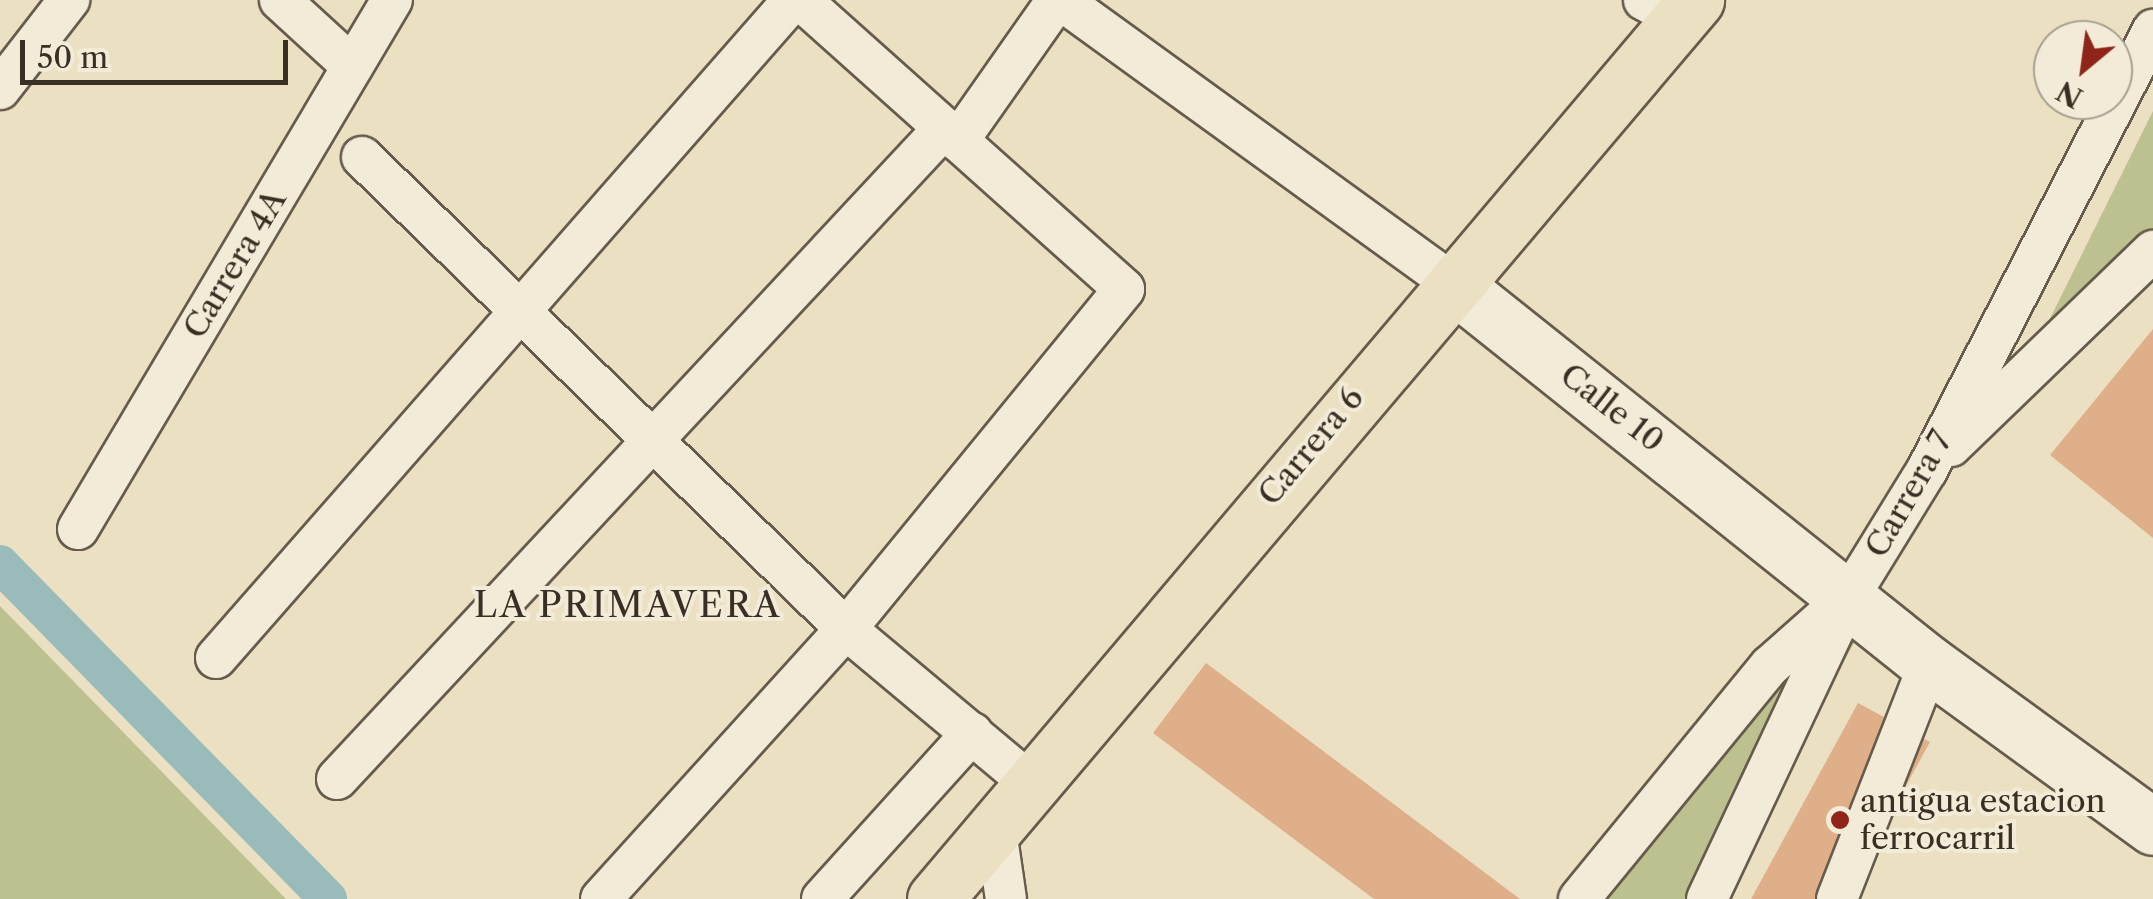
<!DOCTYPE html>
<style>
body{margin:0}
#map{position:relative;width:2153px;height:899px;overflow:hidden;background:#ebe0c2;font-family:"Libre Caslon Text",serif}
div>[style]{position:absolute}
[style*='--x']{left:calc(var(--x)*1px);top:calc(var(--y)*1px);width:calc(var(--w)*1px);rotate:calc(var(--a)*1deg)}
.green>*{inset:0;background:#bdc18f}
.canal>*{height:38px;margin:-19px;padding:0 19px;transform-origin:19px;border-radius:19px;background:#99bbba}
.building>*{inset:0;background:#dfaf8a}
.roads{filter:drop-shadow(2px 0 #665b4c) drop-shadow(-2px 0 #665b4c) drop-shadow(0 2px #665b4c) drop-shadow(0 -2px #665b4c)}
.street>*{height:40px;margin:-20px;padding:0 20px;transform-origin:20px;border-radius:20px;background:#f2ebd7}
.secondary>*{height:55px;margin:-27.5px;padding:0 27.5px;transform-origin:27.5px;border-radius:27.5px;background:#f2ebd7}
.primary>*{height:55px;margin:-27.5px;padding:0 27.5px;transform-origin:27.5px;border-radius:27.5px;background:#ebe0c2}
.dots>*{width:28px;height:28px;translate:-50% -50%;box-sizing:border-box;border:5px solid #f2ebd7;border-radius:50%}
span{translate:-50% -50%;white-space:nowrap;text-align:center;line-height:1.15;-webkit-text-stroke:8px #f2ebd7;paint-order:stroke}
.street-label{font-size:32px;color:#3a2f25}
.poi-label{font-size:32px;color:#3a2f25}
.left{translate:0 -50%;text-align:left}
.neighbourhood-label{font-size:35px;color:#3a2f25;letter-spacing:2.5px}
.north{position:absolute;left:2033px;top:20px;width:100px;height:100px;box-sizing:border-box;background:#f2ebd7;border:2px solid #a8a090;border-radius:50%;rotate:209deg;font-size:28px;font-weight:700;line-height:40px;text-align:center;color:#3a2f25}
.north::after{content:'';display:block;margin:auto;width:35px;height:45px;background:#8f2418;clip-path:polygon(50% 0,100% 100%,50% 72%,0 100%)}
.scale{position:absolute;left:20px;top:40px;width:268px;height:45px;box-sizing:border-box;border:5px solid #3a2f25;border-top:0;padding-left:12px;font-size:30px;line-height:35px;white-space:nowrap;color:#3a2f25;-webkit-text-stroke:8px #f2ebd7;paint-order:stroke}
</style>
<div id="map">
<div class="green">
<i style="clip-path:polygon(2153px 111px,2153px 240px,2016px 387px)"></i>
<i style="clip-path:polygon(1828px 603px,1864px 626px,1706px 899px,1600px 899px)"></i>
<i style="clip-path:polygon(0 606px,286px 899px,0 899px)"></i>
</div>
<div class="canal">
<i style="--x:0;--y:564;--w:469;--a:45.6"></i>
</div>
<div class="building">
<i style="clip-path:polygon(2153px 329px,2153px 538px,2050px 455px)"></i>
<i style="clip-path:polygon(1206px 663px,1520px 899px,1374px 899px,1153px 733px)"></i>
<i style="clip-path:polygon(1858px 703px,1930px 742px,1844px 899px,1751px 899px)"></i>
</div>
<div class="roads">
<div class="street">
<i style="--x:280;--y:0;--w:98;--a:42.5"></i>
<i style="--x:1061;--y:0;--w:479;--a:35.9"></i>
<i style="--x:1644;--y:0;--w:40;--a:28"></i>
<i style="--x:0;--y:89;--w:113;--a:-52.2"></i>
<i style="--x:958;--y:141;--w:172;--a:-54.9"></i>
<i style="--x:362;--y:157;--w:676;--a:44.28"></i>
<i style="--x:846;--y:629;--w:240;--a:39.9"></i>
<i style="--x:1951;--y:446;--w:281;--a:-44"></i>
<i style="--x:78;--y:529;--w:615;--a:-59.31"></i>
<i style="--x:216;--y:658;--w:875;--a:-48.75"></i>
<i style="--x:337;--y:779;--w:890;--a:-47"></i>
<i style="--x:995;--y:824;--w:76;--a:81.7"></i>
<i style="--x:601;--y:899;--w:365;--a:-47.8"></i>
<i style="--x:846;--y:629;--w:439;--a:-50.7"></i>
<i style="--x:1124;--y:289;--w:433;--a:-138.2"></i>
<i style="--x:822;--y:899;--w:224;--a:-47.9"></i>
<i style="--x:1579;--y:899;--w:301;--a:-50.7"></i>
<i style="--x:1770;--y:666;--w:107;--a:-41.6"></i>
<i style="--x:1850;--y:595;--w:147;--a:-58.4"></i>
<i style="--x:1927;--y:470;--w:495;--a:-62.8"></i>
<i style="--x:1707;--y:899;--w:327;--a:-64.8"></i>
<i style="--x:1837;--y:899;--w:252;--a:-68.6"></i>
</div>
<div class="secondary">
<i style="--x:1449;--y:281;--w:614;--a:38.59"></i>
<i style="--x:1929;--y:664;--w:277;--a:36"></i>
</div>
<div class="primary">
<i style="--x:935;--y:899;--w:1178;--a:-49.75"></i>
</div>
</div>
<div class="dots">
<i style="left:1840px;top:820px;background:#8f2418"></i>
</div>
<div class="street-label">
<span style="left:235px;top:264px;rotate:-59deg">Carrera 4A</span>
<span style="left:1612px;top:408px;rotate:38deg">Calle 10</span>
<span style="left:1311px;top:446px;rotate:-50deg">Carrera 6</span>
<span style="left:1909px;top:494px;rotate:-60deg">Carrera 7</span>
</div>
<div class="poi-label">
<span class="left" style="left:1860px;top:820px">antigua estacion<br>ferrocarril</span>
</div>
<div class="neighbourhood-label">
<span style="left:628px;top:605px">LA PRIMAVERA</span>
</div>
<div class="north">N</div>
<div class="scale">50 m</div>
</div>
